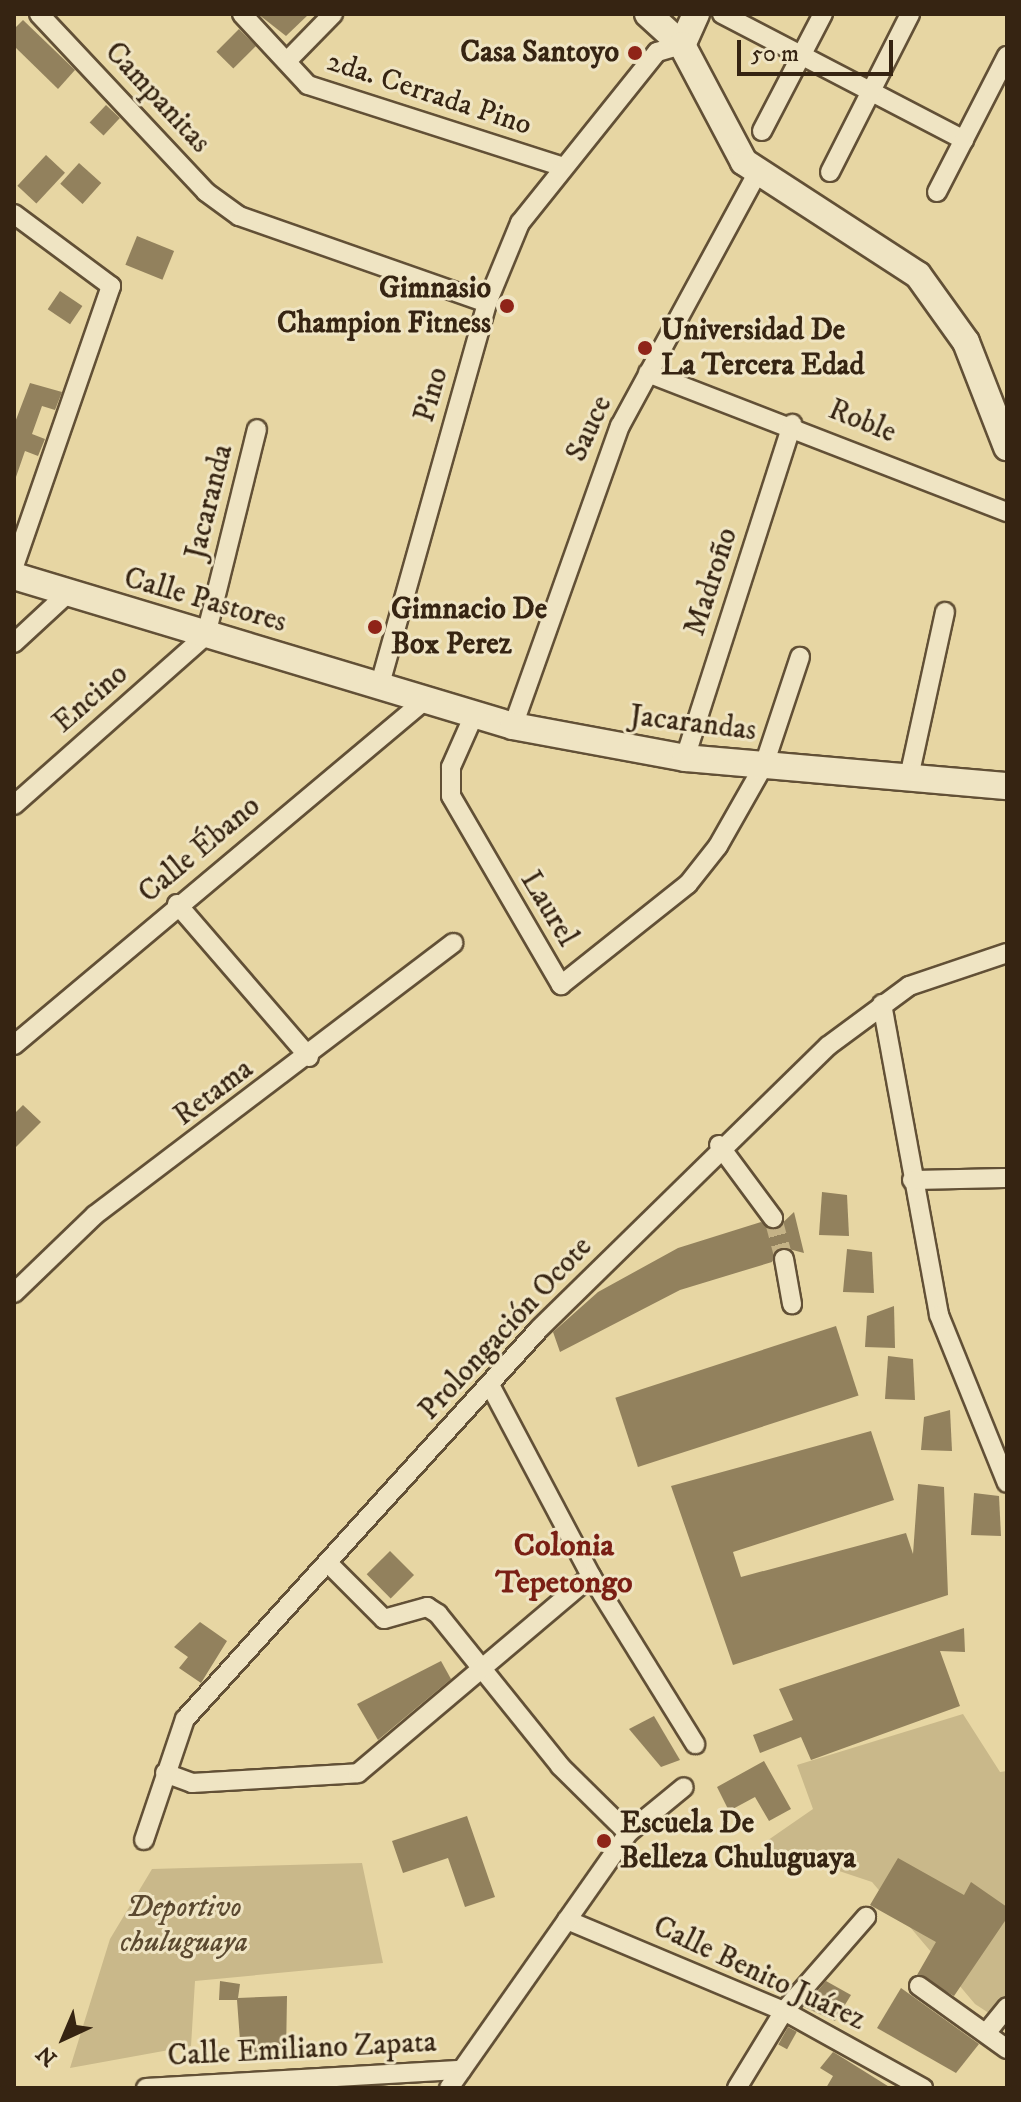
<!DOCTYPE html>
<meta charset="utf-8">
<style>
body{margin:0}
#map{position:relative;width:1021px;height:2102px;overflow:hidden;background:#e7d6a3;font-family:"IM FELL DW Pica",serif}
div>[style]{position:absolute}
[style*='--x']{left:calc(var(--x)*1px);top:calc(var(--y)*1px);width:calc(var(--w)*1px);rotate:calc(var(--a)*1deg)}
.green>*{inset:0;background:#c9b88a}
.building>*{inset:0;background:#92815d;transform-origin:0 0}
.street-tunnel>*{height:18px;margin-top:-9px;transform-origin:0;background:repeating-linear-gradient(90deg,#c4b286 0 18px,transparent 0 27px)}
.roads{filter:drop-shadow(2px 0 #625036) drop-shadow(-2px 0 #625036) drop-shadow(0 2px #625036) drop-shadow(0 -2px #625036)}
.street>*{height:18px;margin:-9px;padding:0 9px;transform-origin:9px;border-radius:9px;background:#efe4c3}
.secondary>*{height:26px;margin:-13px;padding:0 13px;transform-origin:13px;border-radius:13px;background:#efe4c3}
.dots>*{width:22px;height:22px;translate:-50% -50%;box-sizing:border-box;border:4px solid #efe4c3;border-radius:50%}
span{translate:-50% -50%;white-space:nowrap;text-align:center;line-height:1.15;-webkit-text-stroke:6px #efe4c3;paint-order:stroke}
.poi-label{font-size:30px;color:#362412;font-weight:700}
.right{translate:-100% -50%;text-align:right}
.left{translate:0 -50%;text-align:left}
.street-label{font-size:30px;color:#362412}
.park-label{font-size:30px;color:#5b4930;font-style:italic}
.neighbourhood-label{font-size:32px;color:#7a1f14;font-weight:700}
.frame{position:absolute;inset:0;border:16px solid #362412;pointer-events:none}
.north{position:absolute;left:24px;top:1998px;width:80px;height:80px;-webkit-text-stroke:6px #efe4c3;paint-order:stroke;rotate:224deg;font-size:22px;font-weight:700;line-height:32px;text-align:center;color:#362412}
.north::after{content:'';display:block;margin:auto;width:28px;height:36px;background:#362412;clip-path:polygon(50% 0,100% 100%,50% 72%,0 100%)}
.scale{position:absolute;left:737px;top:40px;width:156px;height:36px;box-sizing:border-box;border:4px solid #362412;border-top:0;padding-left:10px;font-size:24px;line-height:28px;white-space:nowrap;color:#362412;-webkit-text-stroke:6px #efe4c3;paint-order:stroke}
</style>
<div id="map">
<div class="green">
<i style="clip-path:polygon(963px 1714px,1000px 1772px,1007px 1771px,1007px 2025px,975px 2004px,872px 1882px,761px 1845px,813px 1809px,797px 1765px)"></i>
<i style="clip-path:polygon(362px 1863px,383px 1963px,195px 1981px,191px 2046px,70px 2068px,110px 1939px,152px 1869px)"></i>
</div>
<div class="building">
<i style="clip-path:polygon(258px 14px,309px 14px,286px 36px)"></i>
<i style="clip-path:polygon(23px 20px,75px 70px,58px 89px,14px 46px,14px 29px)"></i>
<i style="left:239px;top:29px;width:24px;height:32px;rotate:45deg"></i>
<i style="left:106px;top:105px;width:19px;height:24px;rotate:43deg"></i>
<i style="left:46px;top:155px;width:26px;height:42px;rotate:43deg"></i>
<i style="left:79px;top:163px;width:30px;height:28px;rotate:42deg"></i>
<i style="left:137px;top:236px;width:40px;height:31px;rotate:22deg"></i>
<i style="left:60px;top:291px;width:27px;height:22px;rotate:34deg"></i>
<i style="clip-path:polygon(30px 383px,62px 392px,55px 410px,42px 406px,32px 434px,45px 439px,38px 456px,25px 451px,16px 477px,14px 425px)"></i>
<i style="clip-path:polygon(23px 1105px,41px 1122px,14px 1149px,14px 1114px)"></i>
<i style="clip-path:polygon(822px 1192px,847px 1195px,849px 1236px,819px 1235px)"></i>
<i style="clip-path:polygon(794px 1212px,804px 1253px,781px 1247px,772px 1262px,680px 1290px,560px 1352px,553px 1332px,598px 1292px,678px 1248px,761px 1222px,775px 1230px)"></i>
<i style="clip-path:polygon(847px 1249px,872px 1252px,874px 1293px,843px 1292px)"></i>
<i style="clip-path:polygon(894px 1306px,895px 1348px,865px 1347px,867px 1316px)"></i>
<i style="left:836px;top:1326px;width:73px;height:232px;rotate:72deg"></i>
<i style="clip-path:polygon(888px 1356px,913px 1359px,915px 1400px,885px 1399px)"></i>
<i style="clip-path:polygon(950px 1410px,952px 1451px,921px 1450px,924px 1417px)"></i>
<i style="clip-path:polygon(871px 1431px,894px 1500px,733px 1552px,741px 1577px,906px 1533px,913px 1554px,918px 1484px,944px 1487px,948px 1595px,733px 1665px,671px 1486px)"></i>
<i style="clip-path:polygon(974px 1493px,999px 1496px,1001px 1536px,971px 1535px)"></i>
<i style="left:390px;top:1551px;width:34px;height:33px;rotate:45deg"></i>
<i style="clip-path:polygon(200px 1622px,227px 1641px,201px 1683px,179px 1668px,188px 1657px,174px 1647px)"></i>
<i style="clip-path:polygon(964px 1628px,965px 1652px,940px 1651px,960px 1706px,811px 1760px,801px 1737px,760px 1753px,753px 1735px,793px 1720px,779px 1689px)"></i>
<i style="clip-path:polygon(441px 1661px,451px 1679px,378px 1740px,357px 1704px)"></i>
<i style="clip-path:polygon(654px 1716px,680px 1760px,661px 1767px,629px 1729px)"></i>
<i style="clip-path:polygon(764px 1761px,791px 1809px,769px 1821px,755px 1797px,729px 1811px,717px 1787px)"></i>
<i style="clip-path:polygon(467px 1816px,495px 1897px,465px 1907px,448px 1858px,403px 1873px,392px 1841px)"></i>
<i style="clip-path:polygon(898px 1858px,964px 1895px,971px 1882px,1007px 1907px,1007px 1918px,954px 1996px,917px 1975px,936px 1942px,870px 1905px)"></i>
<i style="clip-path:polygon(220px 1981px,240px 1984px,238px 1998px,287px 1996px,286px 2056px,241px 2054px,237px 2000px,219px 2000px)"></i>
<i style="clip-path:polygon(826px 1981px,851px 1995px,835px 2021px,804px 2007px)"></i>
<i style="clip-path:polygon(901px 1988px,979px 2044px,956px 2073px,877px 2028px)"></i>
<i style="left:788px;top:2027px;width:10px;height:20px;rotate:29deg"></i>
<i style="clip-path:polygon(833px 2052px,835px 2053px,891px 2088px,826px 2088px,833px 2076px,820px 2068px)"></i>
</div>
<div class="street-tunnel">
<i style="--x:773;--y:1218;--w:42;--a:75"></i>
</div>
<div class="roads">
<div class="street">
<i style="--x:39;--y:14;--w:244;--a:46.8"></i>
<i style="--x:206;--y:192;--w:41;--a:36"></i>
<i style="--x:239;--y:216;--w:263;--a:19.3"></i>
<i style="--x:242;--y:14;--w:97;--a:47.1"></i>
<i style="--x:308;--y:85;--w:268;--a:17.8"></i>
<i style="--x:722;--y:14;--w:273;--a:27.5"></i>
<i style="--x:287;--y:61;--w:66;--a:-45.6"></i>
<i style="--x:762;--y:131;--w:132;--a:-62.5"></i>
<i style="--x:830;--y:172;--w:177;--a:-63.1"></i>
<i style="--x:937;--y:192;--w:153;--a:-62.8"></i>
<i style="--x:14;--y:214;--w:121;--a:36.6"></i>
<i style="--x:111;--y:286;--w:296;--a:109.1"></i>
<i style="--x:648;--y:373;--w:385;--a:21.2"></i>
<i style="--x:14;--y:643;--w:72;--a:-42.8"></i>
<i style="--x:380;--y:684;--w:396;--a:-74.3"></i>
<i style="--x:487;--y:303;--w:87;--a:-67.6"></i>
<i style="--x:520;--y:223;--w:219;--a:-51.3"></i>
<i style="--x:657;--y:52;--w:26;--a:-16"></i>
<i style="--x:474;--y:715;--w:57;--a:113.9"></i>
<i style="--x:451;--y:767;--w:29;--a:90"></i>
<i style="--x:451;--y:796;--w:219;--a:59.8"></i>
<i style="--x:561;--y:985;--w:162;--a:-38.5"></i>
<i style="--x:688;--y:884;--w:48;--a:-51.7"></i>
<i style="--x:718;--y:846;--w:93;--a:-60.4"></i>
<i style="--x:764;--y:765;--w:114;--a:-71.6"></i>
<i style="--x:513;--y:726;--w:319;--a:-70.4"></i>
<i style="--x:620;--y:426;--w:287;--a:-61.5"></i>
<i style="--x:685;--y:758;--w:351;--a:-72.2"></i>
<i style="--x:909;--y:777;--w:169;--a:-77.7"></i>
<i style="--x:14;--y:805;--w:256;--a:-41.5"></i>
<i style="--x:206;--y:635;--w:212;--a:-76.1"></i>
<i style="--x:177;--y:904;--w:202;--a:49.2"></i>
<i style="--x:882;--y:1004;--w:316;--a:79.6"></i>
<i style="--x:939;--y:1315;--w:181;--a:68"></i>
<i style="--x:14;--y:1045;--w:535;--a:-40"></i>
<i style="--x:719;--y:1145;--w:91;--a:53.5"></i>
<i style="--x:912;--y:1180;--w:95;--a:-1.2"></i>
<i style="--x:784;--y:1259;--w:46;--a:79.9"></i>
<i style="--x:14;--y:1293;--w:112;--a:-43.9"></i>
<i style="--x:95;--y:1215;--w:450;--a:-37.2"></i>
<i style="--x:490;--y:1385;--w:216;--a:62.1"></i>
<i style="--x:591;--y:1576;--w:198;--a:58.2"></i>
<i style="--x:328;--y:1563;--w:79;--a:45"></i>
<i style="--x:384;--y:1619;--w:45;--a:-15.6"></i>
<i style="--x:427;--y:1607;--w:13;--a:32"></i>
<i style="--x:438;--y:1614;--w:195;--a:51.2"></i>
<i style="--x:560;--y:1766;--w:95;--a:44.6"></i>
<i style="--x:165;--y:1773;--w:29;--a:20"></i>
<i style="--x:192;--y:1783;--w:166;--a:-3.4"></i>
<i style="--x:358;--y:1773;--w:305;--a:-40.2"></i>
<i style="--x:144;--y:1840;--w:128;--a:-71.3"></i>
<i style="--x:185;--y:1719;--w:528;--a:-47.76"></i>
<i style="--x:540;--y:1328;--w:403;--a:-44.4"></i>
<i style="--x:828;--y:1046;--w:101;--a:-36.5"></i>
<i style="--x:909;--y:986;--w:103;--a:-18.6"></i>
<i style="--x:567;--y:1920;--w:235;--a:22.8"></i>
<i style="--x:784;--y:2011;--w:159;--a:29"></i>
<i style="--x:919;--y:1986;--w:108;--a:35.6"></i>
<i style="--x:987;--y:2032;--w:32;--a:-51"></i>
<i style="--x:146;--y:2088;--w:316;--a:-3.3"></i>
<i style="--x:449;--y:2088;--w:312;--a:-54.9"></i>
<i style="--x:628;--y:1833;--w:72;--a:-39.4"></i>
<i style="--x:737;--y:2088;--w:90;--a:-58.6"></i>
<i style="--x:784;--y:2011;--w:125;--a:-48.9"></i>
</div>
<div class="secondary">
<i style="--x:648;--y:14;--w:46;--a:42.4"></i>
<i style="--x:696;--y:14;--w:34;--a:114"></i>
<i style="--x:682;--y:45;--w:132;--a:62.1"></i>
<i style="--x:744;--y:162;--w:207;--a:33"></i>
<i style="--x:918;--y:275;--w:82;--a:54.4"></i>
<i style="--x:966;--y:342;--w:113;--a:68.7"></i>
<i style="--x:14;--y:576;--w:521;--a:16.73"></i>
<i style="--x:513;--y:726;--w:175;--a:10.5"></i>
<i style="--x:685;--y:758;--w:323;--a:5"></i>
</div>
</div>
<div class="dots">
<i style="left:635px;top:53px;background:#8f2418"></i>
<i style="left:507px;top:306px;background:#8f2418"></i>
<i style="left:645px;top:348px;background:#8f2418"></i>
<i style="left:375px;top:627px;background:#8f2418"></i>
<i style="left:604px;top:1841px;background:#8f2418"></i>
</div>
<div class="poi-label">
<span class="right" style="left:619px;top:53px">Casa Santoyo</span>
<span class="right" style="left:491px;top:306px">Gimnasio<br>Champion Fitness</span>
<span class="left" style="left:661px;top:348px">Universidad De<br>La Tercera Edad</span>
<span class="left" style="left:391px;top:627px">Gimnacio De<br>Box Perez</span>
<span class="left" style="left:620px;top:1841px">Escuela De<br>Belleza Chuluguaya</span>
</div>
<div class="street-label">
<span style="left:429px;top:94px;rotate:18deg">2da. Cerrada Pino</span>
<span style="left:157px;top:98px;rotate:47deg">Campanitas</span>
<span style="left:432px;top:395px;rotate:-74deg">Pino</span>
<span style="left:862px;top:422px;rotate:22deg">Roble</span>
<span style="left:590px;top:429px;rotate:-65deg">Sauce</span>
<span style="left:210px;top:502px;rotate:-76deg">Jacaranda</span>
<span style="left:712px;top:582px;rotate:-72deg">Madroño</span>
<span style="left:205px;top:601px;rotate:16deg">Calle Pastores</span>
<span style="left:91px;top:699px;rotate:-41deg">Encino</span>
<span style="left:693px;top:724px;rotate:7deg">Jacarandas</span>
<span style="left:200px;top:850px;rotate:-40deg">Calle Ébano</span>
<span style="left:548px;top:909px;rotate:59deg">Laurel</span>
<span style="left:214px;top:1093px;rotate:-37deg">Retama</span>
<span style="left:506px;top:1329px;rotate:-47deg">Prolongación Ocote</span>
<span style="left:759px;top:1974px;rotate:25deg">Calle Benito Juárez</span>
<span style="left:302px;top:2050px;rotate:-3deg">Calle Emiliano Zapata</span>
</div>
<div class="park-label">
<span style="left:184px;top:1925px">Deportivo<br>chuluguaya</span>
</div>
<div class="neighbourhood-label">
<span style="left:564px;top:1565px">Colonia<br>Tepetongo</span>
</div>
<div class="frame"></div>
<div class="north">N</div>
<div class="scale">50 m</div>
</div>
